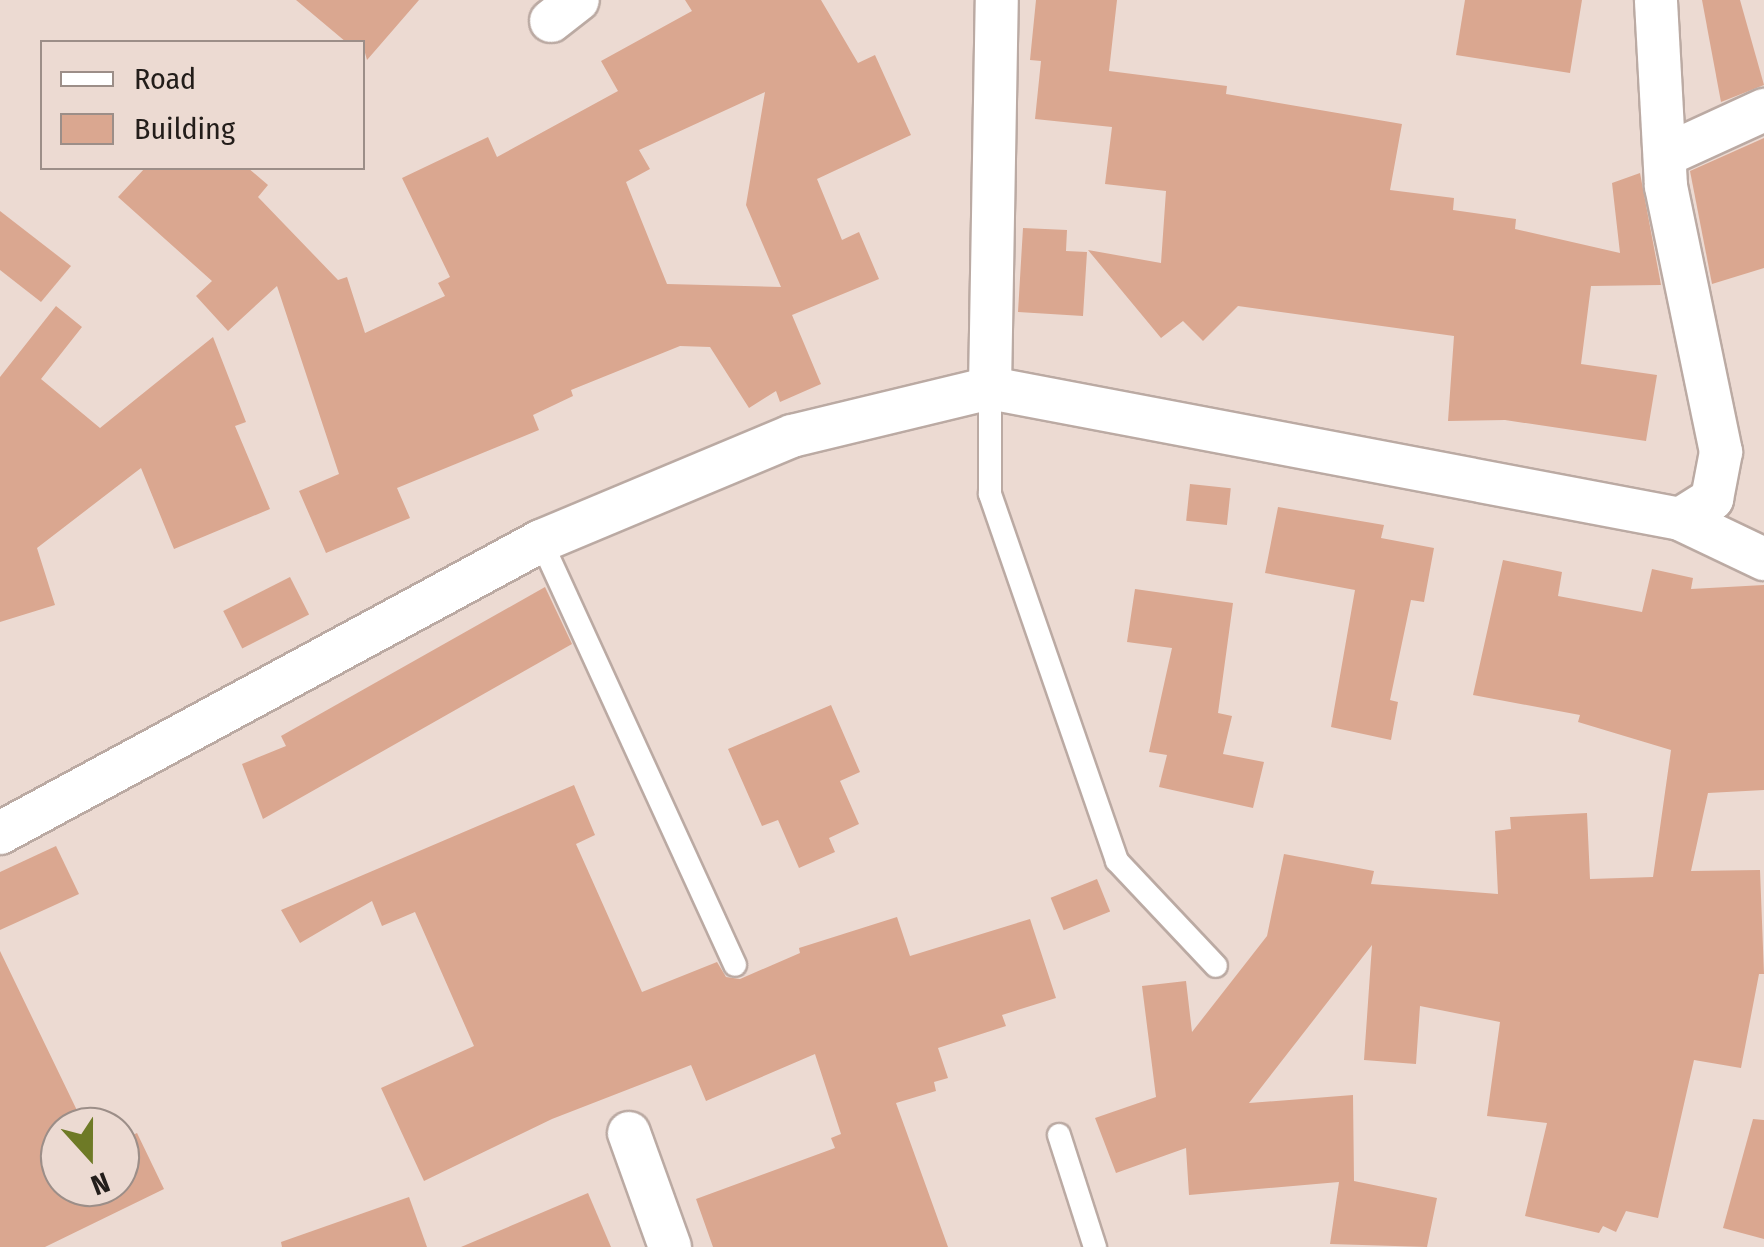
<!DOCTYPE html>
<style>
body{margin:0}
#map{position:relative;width:1764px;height:1247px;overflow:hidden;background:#ecdad2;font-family:"Fira Sans Condensed",sans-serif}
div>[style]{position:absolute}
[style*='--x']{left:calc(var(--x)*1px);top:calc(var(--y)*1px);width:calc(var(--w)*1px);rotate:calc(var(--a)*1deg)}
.building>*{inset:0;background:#daa790;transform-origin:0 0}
.roads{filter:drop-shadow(2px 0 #bbaaa3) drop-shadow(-2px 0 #bbaaa3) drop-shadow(0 2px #bbaaa3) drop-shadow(0 -2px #bbaaa3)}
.lane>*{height:22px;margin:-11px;padding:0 11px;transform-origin:11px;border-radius:11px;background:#fff}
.street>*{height:42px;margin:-21px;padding:0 21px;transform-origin:21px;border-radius:21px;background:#fff}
span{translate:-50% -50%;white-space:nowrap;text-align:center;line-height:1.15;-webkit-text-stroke:8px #ecdad2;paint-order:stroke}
.legend{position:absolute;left:40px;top:40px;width:325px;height:130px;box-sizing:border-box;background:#ecdad2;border:2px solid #9c8e88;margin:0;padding:12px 18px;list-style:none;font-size:30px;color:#231d1a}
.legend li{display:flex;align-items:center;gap:20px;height:50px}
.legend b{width:50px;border:2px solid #9c8e88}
.north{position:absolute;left:40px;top:1107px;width:100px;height:100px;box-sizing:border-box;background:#ecdad2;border:2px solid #9c8e88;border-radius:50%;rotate:159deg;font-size:28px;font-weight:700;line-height:40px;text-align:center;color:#231d1a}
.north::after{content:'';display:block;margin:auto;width:35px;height:45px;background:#6e7a26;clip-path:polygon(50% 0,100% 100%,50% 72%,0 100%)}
</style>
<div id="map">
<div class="building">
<i style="clip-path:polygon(296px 0,419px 0,367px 60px,362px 42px,346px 42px)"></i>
<i style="clip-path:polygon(evenodd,685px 0,821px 0,858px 63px,875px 55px,911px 135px,817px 179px,842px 240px,859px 232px,879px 279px,792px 315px,821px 384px,780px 402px,776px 391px,749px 408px,710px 347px,680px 346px,571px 390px,573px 396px,533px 415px,539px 430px,397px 488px,410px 518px,326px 553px,299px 491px,339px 474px,277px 286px,228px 331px,196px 296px,212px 281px,118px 197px,145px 168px,248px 168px,268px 185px,258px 197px,338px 280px,347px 277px,365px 333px,445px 296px,438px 283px,450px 277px,402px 178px,488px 137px,497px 157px,618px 91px,601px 61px,692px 11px,685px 0,765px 92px,746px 205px,781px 287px,667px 284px,626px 182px,650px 169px,639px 150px,765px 92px)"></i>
<i style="clip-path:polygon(1036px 0,1117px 0,1109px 71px,1227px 86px,1226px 94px,1402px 124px,1390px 190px,1454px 198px,1453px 210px,1516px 219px,1515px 229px,1620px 253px,1612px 183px,1640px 173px,1661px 285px,1591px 286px,1581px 364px,1657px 375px,1646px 441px,1505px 420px,1448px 421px,1454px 336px,1238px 306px,1203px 341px,1183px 321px,1161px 338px,1088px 250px,1161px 263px,1166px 191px,1105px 184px,1112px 127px,1035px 119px,1041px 61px,1030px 60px)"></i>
<i style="clip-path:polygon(1465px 0,1582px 0,1570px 73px,1456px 55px)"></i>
<i style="clip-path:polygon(1702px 0,1740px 0,1764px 85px,1721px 102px)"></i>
<i style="clip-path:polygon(1764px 138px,1764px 268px,1712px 284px,1690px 171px)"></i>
<i style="clip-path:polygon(0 211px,71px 266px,41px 302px,0 270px)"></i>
<i style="clip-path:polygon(1023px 228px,1067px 230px,1066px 251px,1087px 252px,1083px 316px,1018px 312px)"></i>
<i style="clip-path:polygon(56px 306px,82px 327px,41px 379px,100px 428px,213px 337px,246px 422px,235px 426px,270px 509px,174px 549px,141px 468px,37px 548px,55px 605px,0 622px,0 377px)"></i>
<i style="left:1190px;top:484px;width:41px;height:37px;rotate:6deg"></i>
<i style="clip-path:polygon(1278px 507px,1384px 525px,1381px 538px,1434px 548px,1424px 602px,1411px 600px,1390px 700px,1398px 702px,1391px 740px,1331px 727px,1355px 590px,1265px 573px)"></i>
<i style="clip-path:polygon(1503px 560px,1562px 572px,1558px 596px,1642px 612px,1652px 569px,1693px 578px,1691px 589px,1764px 585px,1764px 790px,1708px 793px,1691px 871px,1760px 870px,1764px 974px,1759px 974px,1741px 1068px,1694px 1060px,1658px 1218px,1626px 1211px,1616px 1232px,1603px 1226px,1599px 1233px,1525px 1216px,1547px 1123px,1487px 1116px,1500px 1022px,1420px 1006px,1416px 1064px,1364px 1060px,1372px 945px,1249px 1103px,1353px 1095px,1354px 1181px,1437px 1198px,1427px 1247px,1330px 1244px,1339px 1182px,1189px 1195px,1186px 1148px,1116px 1173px,1095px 1118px,1156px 1097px,1142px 986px,1186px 981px,1192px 1032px,1267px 936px,1284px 854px,1374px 871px,1371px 884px,1498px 894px,1495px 831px,1511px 829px,1510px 817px,1587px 813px,1590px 879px,1653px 877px,1671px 750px,1578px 722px,1580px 715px,1473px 695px)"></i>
<i style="left:290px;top:577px;width:42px;height:75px;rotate:63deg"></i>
<i style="clip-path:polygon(545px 587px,572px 644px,263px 819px,242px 764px,286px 746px,281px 736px)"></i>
<i style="clip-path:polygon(1135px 589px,1233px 603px,1218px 713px,1232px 716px,1223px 754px,1264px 762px,1253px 808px,1159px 787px,1167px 755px,1149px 752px,1172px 648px,1127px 642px)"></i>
<i style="clip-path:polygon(831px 705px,860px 772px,840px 781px,859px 824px,829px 838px,835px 852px,799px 868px,778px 820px,762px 826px,728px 749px)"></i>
<i style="clip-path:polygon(574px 785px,595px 835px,576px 844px,642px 992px,717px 962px,726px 977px,740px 979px,800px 953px,799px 948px,897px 917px,910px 956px,1030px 919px,1056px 998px,1002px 1015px,1006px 1026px,938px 1048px,948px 1078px,934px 1082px,936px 1091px,896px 1103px,948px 1247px,713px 1247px,696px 1199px,835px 1148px,831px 1138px,841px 1134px,815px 1054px,706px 1101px,691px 1065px,552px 1119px,424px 1181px,381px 1088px,474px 1046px,415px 912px,382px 926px,372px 901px,300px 943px,281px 910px)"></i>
<i style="clip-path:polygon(56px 846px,79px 894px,0 930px,0 872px)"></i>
<i style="left:1097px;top:879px;width:35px;height:50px;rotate:68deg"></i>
<i style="clip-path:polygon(0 951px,85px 1127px,60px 1127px,60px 1187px,120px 1187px,120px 1141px,137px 1133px,164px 1189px,45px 1247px,0 1247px)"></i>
<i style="clip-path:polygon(1753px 1119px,1764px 1120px,1764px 1239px,1723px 1228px)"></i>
<i style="clip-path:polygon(588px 1193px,611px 1247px,461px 1247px)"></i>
<i style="clip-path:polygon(409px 1197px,427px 1247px,282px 1247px,281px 1242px)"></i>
</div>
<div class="roads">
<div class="lane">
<i style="--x:990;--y:388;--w:106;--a:90"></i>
<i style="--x:990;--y:494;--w:388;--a:70.9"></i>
<i style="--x:1117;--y:861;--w:144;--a:46.7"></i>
<i style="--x:541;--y:541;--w:466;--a:65.4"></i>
<i style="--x:1059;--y:1135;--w:118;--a:72.2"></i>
</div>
<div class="street">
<i style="--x:551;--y:21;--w:34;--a:-38"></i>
<i style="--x:1668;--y:154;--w:106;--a:-24.6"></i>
<i style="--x:990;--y:388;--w:388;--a:-89"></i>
<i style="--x:1680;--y:519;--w:93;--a:25.5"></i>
<i style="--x:0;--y:833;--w:615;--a:-28.36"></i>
<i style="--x:541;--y:541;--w:272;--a:-22.7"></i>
<i style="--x:792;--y:436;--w:204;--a:-13.6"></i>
<i style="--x:990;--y:388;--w:702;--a:10.75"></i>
<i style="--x:1680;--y:519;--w:38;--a:-32"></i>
<i style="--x:1712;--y:499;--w:48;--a:-79.2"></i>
<i style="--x:1721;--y:452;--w:272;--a:-101.7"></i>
<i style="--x:1666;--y:186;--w:186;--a:-93.1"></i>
<i style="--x:629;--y:1133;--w:121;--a:70.2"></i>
</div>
</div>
<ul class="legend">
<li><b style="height:12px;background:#fff"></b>Road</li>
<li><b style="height:28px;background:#daa790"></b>Building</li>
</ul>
<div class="north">N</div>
</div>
